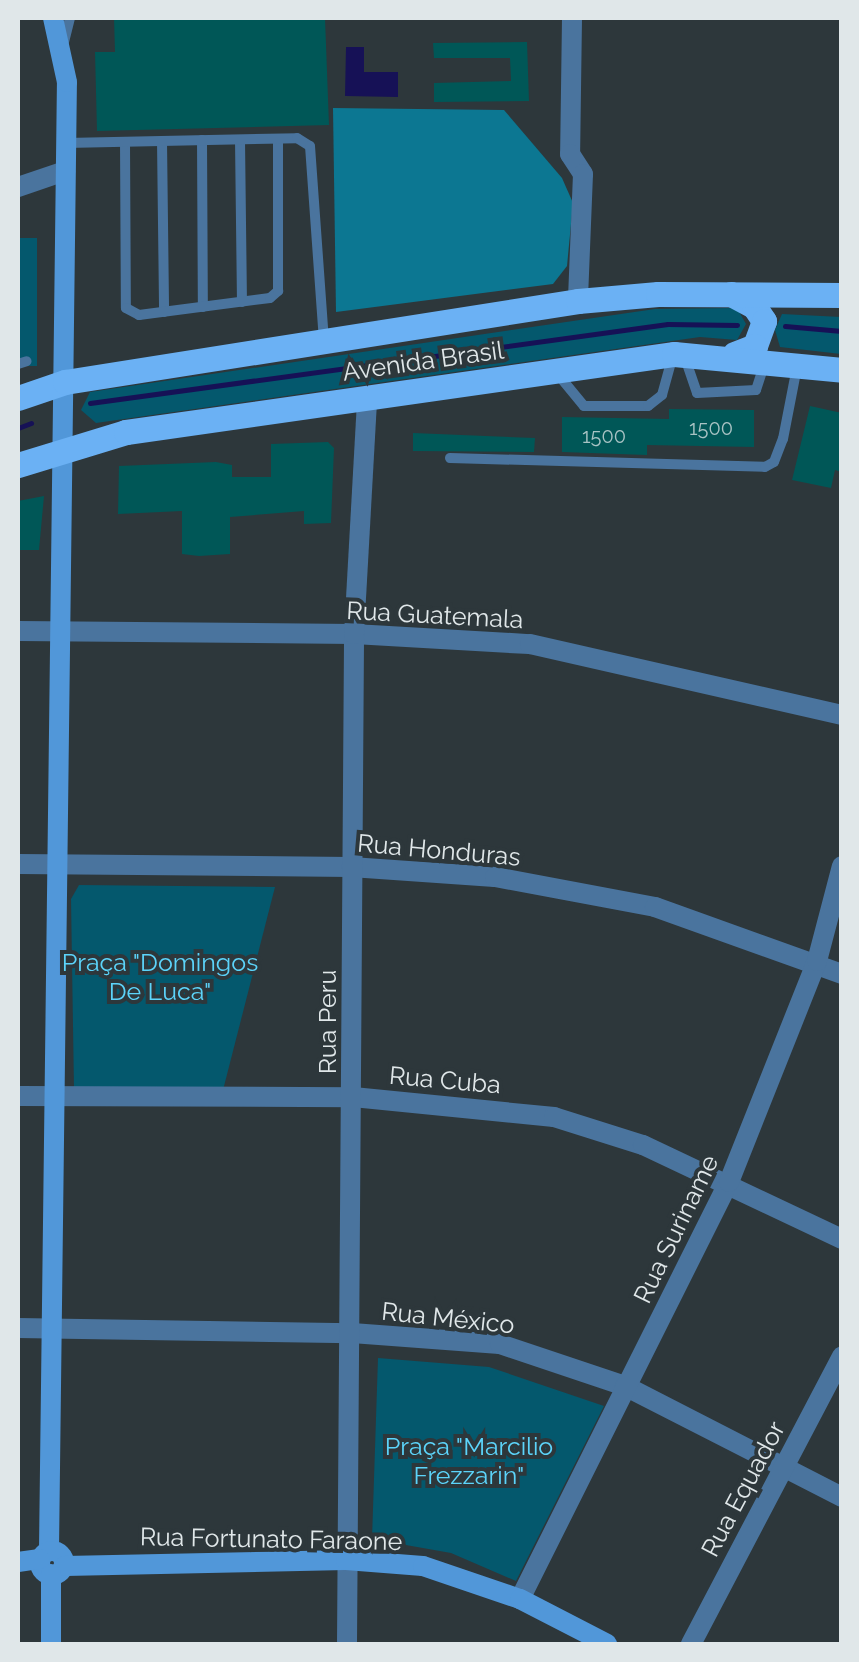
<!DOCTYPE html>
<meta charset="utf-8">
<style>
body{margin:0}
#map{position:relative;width:859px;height:1662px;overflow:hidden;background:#2d373b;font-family:Raleway,sans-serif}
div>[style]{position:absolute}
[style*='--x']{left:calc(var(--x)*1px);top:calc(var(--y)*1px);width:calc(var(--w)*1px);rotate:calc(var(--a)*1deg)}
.green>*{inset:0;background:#04586d;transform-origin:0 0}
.forest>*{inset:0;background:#0c7792}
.water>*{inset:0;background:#161156}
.stream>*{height:5px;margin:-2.5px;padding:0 2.5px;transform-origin:2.5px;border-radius:2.5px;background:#161156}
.building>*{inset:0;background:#005757}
.service>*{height:10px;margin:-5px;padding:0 5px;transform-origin:5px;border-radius:5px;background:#4a749e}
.minor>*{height:20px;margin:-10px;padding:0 10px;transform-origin:10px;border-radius:10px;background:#4a749e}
.secondary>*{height:20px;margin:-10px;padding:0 10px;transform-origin:10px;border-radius:10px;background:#5197d9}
.secondary>.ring{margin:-10px;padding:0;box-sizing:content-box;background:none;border:20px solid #5197d9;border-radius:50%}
.primary>*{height:25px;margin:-12.5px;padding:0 12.5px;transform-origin:12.5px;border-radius:12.5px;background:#6bb1f4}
span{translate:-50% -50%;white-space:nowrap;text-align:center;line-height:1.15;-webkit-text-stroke:8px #2d373b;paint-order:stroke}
.number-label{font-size:20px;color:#a8c3c4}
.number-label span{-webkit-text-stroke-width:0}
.street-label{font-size:25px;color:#e0e7e9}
.park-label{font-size:25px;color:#5cd4fa}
.frame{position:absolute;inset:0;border:20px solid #e0e7e9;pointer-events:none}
</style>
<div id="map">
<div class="green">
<i style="left:37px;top:238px;width:128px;height:20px;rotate:90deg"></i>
<i style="clip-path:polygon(737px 308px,746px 324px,737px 340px,700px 337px,96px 423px,81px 410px,90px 392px,655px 309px)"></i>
<i style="clip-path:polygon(782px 314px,841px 317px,841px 354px,780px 347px,775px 330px)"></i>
<i style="clip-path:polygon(79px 885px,275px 887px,222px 1094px,74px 1089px,71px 899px)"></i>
<i style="clip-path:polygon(378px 1358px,489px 1367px,604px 1406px,516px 1581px,451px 1553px,372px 1539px)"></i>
</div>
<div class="forest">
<i style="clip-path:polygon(333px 108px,504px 110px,562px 178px,573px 203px,567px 266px,553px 284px,336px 312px)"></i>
</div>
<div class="water">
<i style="clip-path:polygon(346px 47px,364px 47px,364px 72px,398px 72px,398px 97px,345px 96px)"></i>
</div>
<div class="stream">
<i style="--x:785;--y:326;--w:57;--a:5"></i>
<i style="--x:90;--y:403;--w:583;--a:-7.78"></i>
<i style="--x:668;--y:324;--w:69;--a:0.8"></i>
<i style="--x:18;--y:428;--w:14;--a:-21"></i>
</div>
<div class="building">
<i style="clip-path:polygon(114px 18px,325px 18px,329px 125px,97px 131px,95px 52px,115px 52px)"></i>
<i style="clip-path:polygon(527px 42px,529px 101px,434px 102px,434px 83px,511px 81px,510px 58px,434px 58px,433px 43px)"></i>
<i style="clip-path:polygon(810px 406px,842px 413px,842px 472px,835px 470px,831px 488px,792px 480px)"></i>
<i style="clip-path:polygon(669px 409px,754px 410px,754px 447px,647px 445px,647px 455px,562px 452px,562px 417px,669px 419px)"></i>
<i style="clip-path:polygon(413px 433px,535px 438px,534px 452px,413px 451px)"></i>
<i style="clip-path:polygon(328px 442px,334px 448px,331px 523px,304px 524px,304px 511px,230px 517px,230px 554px,199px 556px,182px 554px,182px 511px,118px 514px,119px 466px,216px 462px,232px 465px,232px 477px,271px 477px,271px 444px)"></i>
<i style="clip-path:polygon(44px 496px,39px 550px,18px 550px,18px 501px)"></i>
</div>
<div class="service">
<i style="--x:64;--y:42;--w:25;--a:-76"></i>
<i style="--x:202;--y:140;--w:167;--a:89.7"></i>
<i style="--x:240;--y:140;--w:162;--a:89.3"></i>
<i style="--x:162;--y:141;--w:171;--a:89.3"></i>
<i style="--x:125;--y:142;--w:166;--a:89.7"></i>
<i style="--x:126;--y:308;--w:15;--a:28"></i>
<i style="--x:139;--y:315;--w:132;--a:-7.4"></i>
<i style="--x:270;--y:298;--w:11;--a:-41"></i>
<i style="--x:278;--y:291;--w:152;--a:-90"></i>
<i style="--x:66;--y:143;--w:231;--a:-1.2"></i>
<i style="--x:297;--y:138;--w:15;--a:32"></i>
<i style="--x:310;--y:146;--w:195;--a:85.9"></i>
<i style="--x:684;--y:355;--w:40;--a:71.1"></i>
<i style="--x:697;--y:393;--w:59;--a:-2.9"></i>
<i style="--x:756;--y:390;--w:26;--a:-72"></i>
<i style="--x:18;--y:364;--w:9;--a:-18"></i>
<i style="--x:556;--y:372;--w:44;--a:50.5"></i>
<i style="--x:584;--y:406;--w:64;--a:0"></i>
<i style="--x:648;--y:406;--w:18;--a:-38"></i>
<i style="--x:662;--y:395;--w:41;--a:-74.6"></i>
<i style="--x:450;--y:458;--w:315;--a:1.6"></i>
<i style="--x:765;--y:467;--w:10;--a:-29"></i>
<i style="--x:774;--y:462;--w:25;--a:-69"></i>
<i style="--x:783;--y:439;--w:73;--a:-79"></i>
</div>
<div class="minor">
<i style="--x:572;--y:18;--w:136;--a:90.8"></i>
<i style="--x:570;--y:154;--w:24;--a:57"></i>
<i style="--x:583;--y:174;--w:127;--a:92.3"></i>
<i style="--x:18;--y:187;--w:50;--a:-18.8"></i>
<i style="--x:18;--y:631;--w:336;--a:0.5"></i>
<i style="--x:354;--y:634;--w:176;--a:3.3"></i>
<i style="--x:530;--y:644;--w:320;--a:12.8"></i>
<i style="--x:18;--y:864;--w:333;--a:0.5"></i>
<i style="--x:351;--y:867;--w:144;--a:4"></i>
<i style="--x:495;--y:877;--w:163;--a:10.6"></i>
<i style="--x:655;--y:907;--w:199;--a:19.7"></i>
<i style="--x:18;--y:1096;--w:335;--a:0.2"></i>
<i style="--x:353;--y:1097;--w:202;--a:5.7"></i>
<i style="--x:554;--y:1117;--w:93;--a:17.5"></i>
<i style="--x:643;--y:1145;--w:220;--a:25.3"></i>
<i style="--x:18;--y:1328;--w:334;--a:0.9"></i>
<i style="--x:352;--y:1333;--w:148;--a:4.3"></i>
<i style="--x:500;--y:1344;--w:132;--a:18.6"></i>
<i style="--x:625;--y:1386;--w:244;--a:27.1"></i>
<i style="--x:520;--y:1599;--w:466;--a:-63.4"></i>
<i style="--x:729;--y:1182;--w:238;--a:-68.3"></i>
<i style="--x:817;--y:961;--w:98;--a:-75.3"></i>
<i style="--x:347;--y:1644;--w:1010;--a:-89.6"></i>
<i style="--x:354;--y:634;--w:234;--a:-86.8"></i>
<i style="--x:691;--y:1644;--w:325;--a:-62.3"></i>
</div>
<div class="secondary">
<i style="--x:49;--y:1550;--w:1468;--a:-89.3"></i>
<i style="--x:67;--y:82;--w:66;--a:-102.3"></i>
<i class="ring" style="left:40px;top:1551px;width:4px;height:4px"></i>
<i style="--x:18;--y:1562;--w:22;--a:-8"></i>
<i style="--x:65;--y:1566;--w:281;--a:-1.2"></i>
<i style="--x:346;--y:1560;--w:77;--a:4.5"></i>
<i style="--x:423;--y:1566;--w:102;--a:18.8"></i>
<i style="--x:520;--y:1599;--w:98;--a:27.3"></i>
<i style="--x:51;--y:1574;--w:70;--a:90"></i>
</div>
<div class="primary">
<i style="--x:731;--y:294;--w:26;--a:28"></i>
<i style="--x:754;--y:306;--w:18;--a:56"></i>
<i style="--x:764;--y:321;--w:27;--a:110"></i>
<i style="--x:755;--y:346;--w:22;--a:159"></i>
<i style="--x:18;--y:398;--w:50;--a:-18.8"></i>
<i style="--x:65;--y:382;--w:519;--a:-8.97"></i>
<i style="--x:578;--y:301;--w:80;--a:-5"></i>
<i style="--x:658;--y:294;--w:184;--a:0.3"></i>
<i style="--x:18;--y:465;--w:113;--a:-17"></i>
<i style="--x:126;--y:432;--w:554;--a:-8.1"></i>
<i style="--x:674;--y:354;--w:169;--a:5.4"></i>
</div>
<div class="number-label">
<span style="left:711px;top:428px">1500</span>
<span style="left:604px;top:436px">1500</span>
</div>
<div class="street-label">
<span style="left:423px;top:361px;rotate:-8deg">Avenida Brasil</span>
<span style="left:435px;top:615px;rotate:3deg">Rua Guatemala</span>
<span style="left:439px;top:850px;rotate:5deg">Rua Honduras</span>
<span style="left:327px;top:1022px;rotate:-90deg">Rua Peru</span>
<span style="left:445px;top:1080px;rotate:5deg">Rua Cuba</span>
<span style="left:676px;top:1229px;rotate:-64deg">Rua Suriname</span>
<span style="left:448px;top:1318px;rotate:6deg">Rua México</span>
<span style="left:743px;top:1489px;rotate:-62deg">Rua Equador</span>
<span style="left:271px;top:1539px;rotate:1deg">Rua Fortunato Faraone</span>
</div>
<div class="park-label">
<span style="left:160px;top:977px">Praça "Domingos<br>De Luca"</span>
<span style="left:469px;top:1461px">Praça "Marcilio<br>Frezzarin"</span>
</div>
<div class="frame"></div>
</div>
